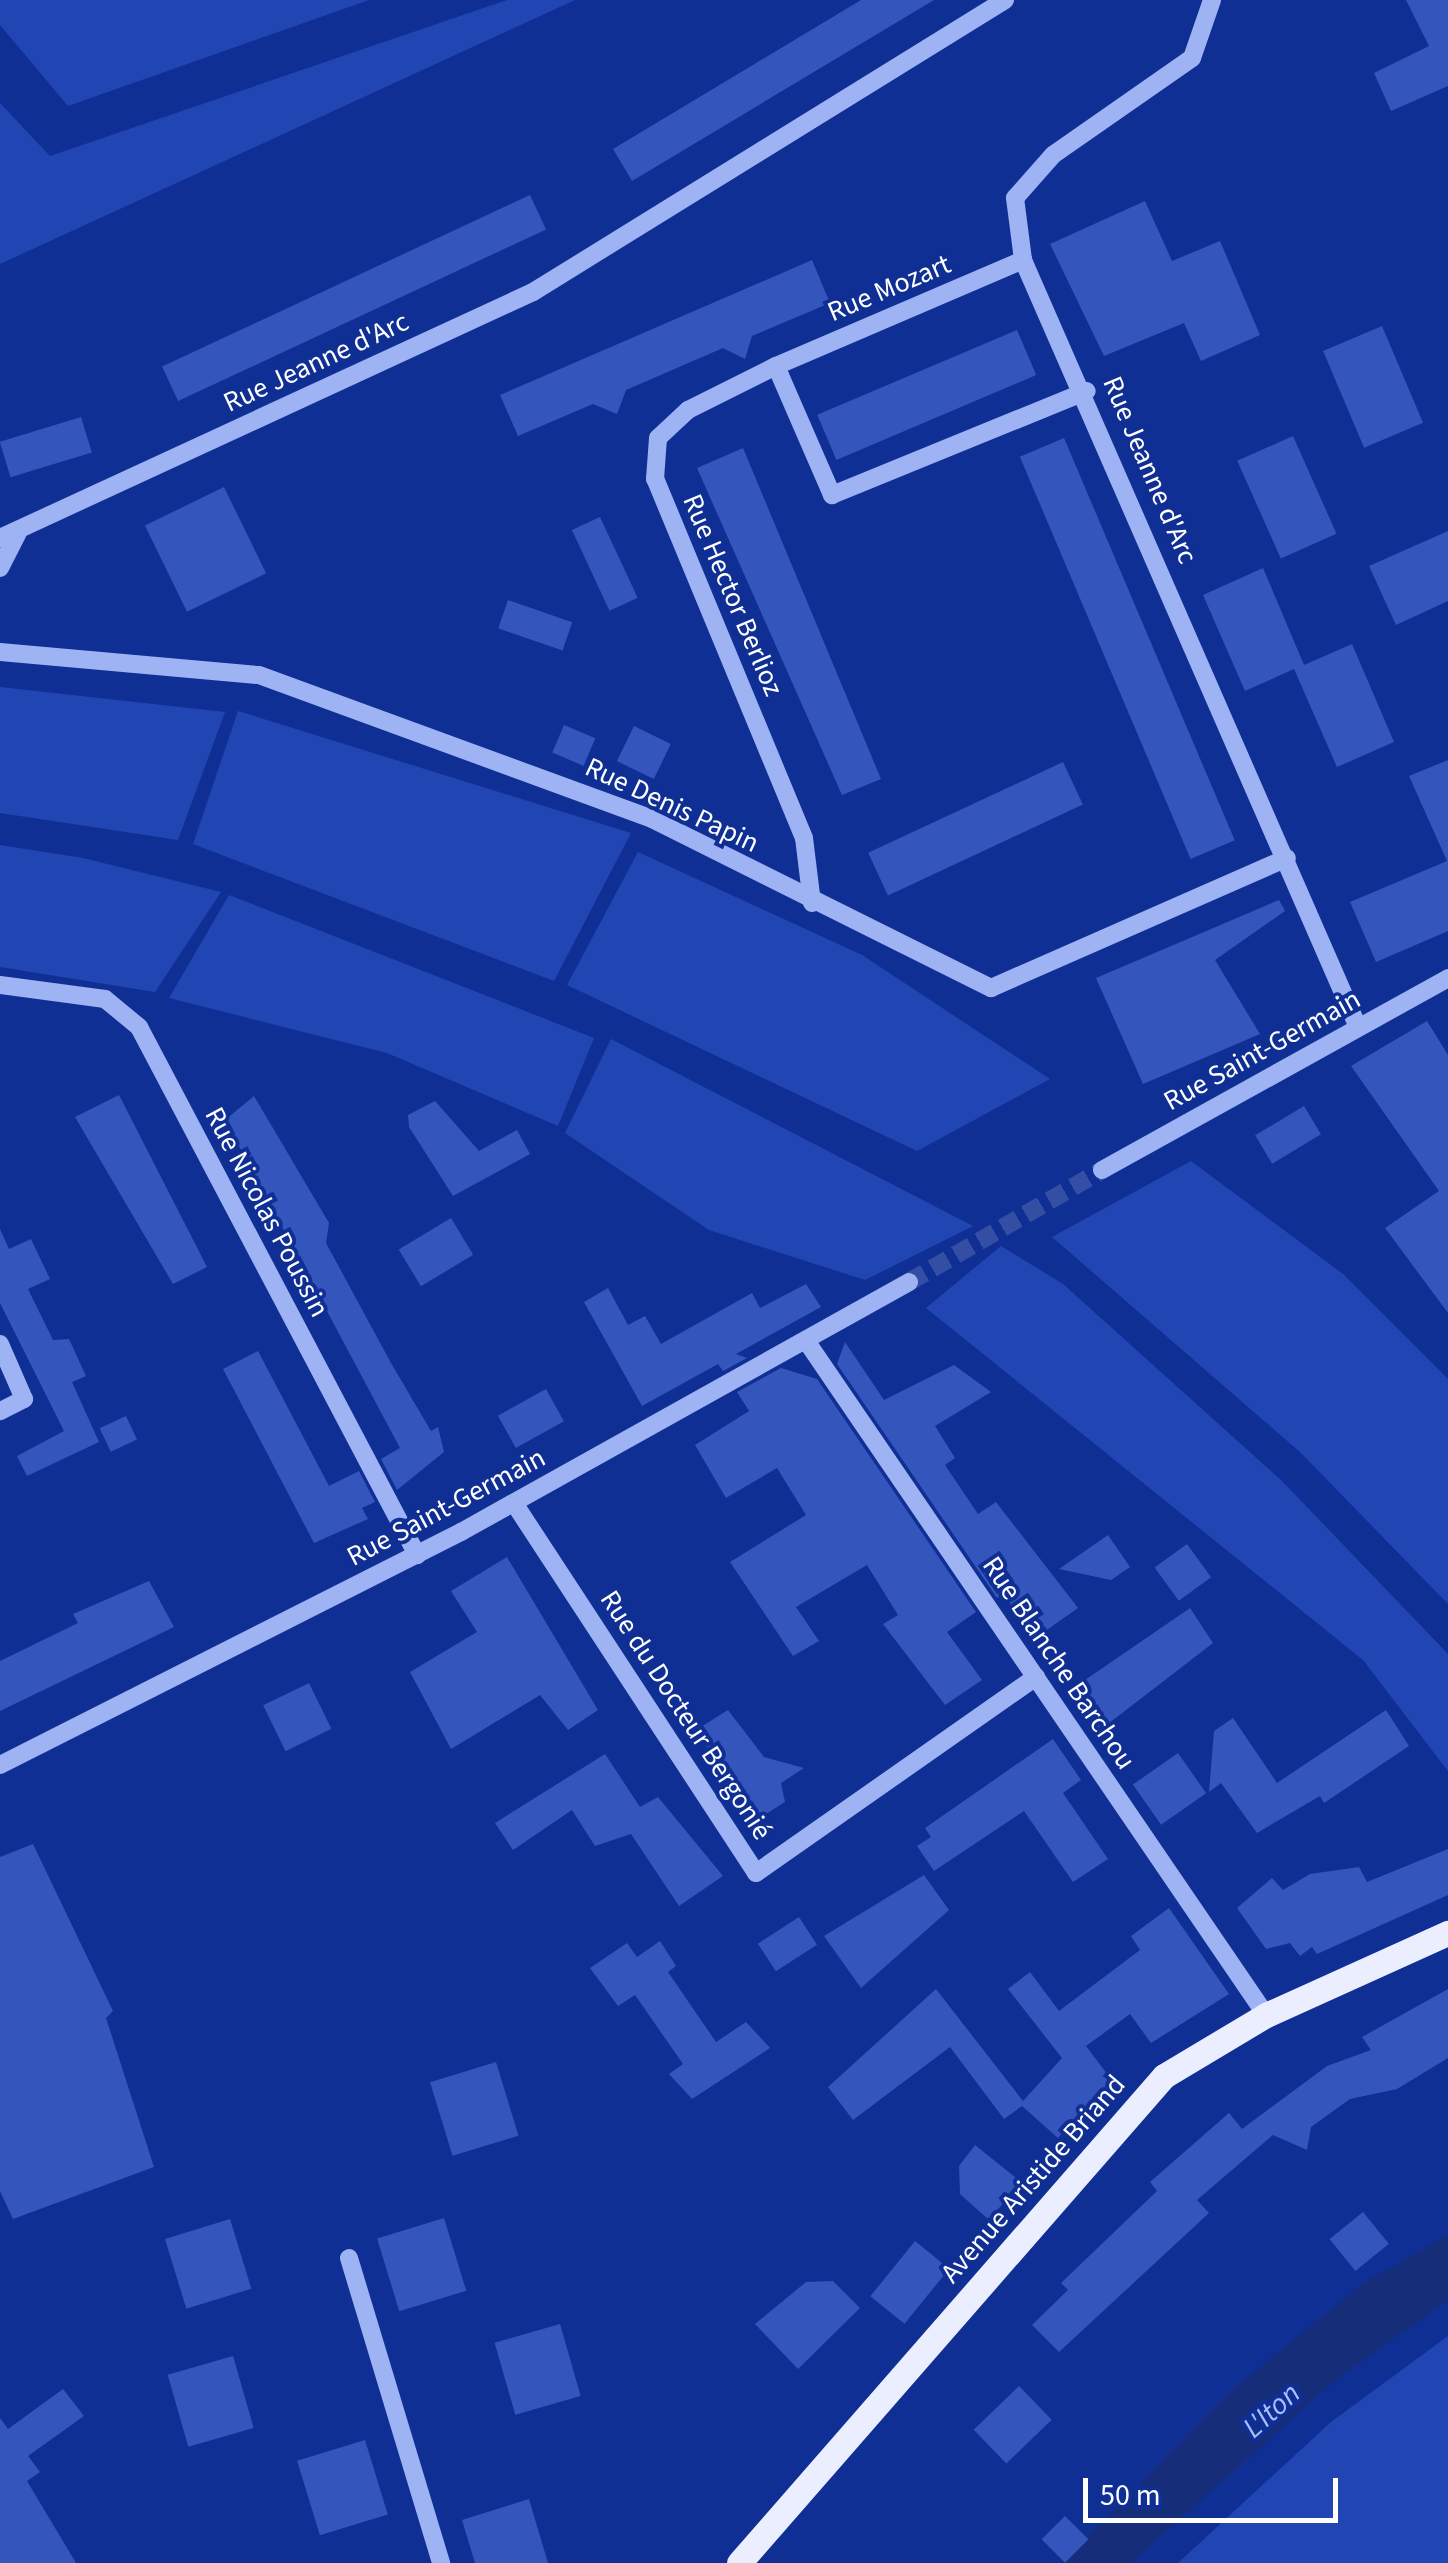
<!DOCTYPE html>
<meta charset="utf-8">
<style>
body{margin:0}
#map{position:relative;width:1448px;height:2563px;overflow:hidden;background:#102f94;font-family:"Source Sans 3",sans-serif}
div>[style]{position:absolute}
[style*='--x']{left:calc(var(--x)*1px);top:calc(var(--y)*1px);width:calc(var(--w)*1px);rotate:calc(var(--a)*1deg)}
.green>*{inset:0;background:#2146b3}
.water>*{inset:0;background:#162d7a}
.building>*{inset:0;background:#3455bc;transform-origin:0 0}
.minor-tunnel>*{height:18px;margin-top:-9px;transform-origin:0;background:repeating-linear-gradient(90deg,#344ea4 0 18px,transparent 0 27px)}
.minor>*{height:18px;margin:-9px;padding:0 9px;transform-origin:9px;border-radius:9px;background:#9db3f4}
.major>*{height:25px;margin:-12.5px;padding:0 12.5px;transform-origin:12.5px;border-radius:12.5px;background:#eaeeff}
span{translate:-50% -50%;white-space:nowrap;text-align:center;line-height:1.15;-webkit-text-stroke:8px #102f94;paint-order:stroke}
.street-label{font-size:28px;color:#fff}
.water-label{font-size:30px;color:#a9befb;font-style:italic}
.scale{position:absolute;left:1083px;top:2478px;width:255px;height:45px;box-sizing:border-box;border:5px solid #fff;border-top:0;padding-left:12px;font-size:30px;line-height:35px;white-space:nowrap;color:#fff;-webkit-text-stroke:8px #102f94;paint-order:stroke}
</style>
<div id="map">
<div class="green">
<i style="clip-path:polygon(0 0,369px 0,68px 106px,0 25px)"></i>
<i style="clip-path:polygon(507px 0,575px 0,0 264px,0 103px,50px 156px)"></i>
<i style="clip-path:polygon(0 687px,225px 712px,178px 840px,0 813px)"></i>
<i style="clip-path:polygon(238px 711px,631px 833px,554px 981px,193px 844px)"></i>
<i style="clip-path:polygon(0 845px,83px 858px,221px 892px,155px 992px,0 967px)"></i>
<i style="clip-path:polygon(638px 852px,862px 955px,1050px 1079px,917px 1151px,567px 985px)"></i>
<i style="clip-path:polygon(229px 895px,594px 1038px,558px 1126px,387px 1053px,169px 998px)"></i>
<i style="clip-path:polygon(611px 1039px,973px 1226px,865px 1280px,709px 1230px,565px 1133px)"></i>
<i style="clip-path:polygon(1191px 1161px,1343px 1274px,1448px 1379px,1448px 1604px,1300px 1452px,1052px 1237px)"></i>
<i style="clip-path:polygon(1001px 1246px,1063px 1284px,1282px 1481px,1448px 1654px,1448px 1771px,1363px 1660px,926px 1308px)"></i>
<i style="clip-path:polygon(1448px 2336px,1448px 2563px,1178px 2563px,1331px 2422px)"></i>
</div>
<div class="water">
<i style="clip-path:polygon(1448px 2235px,1448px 2300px,1333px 2382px,1131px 2563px,1061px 2563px,1238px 2385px,1364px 2283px)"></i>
</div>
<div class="building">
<i style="clip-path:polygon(861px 0,934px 0,632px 181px,613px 149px)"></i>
<i style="clip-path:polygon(1406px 0,1448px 0,1448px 86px,1391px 111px,1374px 73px,1429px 46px)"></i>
<i style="left:530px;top:195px;width:38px;height:406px;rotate:65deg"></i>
<i style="clip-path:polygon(1145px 201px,1172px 261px,1220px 241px,1260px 335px,1201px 361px,1184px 323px,1104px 356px,1050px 244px)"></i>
<i style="clip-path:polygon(812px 260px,830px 303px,752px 336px,745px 359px,723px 348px,626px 390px,617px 414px,593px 404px,518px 436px,500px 395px)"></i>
<i style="left:1382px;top:326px;width:105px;height:64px;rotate:67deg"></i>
<i style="left:1017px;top:330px;width:49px;height:217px;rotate:67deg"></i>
<i style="left:81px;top:417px;width:37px;height:85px;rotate:73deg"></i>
<i style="left:1293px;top:436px;width:107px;height:61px;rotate:66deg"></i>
<i style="left:1064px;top:438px;width:437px;height:48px;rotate:67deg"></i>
<i style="clip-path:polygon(743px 448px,881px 779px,842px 795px,697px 468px)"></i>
<i style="left:224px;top:487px;width:96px;height:88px;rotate:64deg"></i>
<i style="left:600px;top:517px;width:89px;height:31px;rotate:65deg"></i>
<i style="clip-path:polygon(1448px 531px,1448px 601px,1396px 625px,1369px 566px)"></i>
<i style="clip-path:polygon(1263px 568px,1304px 665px,1352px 644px,1394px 742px,1337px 767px,1294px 669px,1245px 691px,1203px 595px)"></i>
<i style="left:508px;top:600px;width:68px;height:30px;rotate:19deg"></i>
<i style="left:564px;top:725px;width:34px;height:30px;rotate:23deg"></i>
<i style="left:634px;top:726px;width:41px;height:39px;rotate:26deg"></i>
<i style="clip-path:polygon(1448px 760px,1448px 931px,1376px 962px,1350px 902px,1447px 861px,1409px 776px)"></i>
<i style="left:1063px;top:762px;width:47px;height:215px;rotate:65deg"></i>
<i style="clip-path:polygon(1279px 900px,1285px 911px,1215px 960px,1260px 1034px,1143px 1084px,1096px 978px)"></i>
<i style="clip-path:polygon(1427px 1021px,1448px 1055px,1448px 1313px,1385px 1228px,1439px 1191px,1351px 1066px)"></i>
<i style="clip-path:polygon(119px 1095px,207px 1267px,173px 1284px,75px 1117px)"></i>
<i style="clip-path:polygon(254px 1096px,329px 1223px,326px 1243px,391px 1363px,431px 1431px,438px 1427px,444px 1452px,397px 1490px,381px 1459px,400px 1448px,225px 1120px)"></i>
<i style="clip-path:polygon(435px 1101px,479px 1151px,517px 1130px,530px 1154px,453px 1196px,409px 1127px,408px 1115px)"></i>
<i style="left:1304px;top:1106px;width:33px;height:57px;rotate:59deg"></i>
<i style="left:451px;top:1218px;width:43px;height:61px;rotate:59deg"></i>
<i style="clip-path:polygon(0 1229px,9px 1249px,31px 1239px,50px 1279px,28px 1289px,53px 1340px,69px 1339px,86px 1376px,72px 1382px,99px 1442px,27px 1476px,17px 1456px,64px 1431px,0 1303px)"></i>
<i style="clip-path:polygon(806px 1284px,821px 1307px,736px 1354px,747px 1358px,723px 1371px,718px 1364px,642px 1406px,584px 1302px,608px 1288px,628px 1325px,645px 1316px,661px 1344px,752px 1293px,760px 1308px)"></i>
<i style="clip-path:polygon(845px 1342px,884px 1400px,954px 1365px,991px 1392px,935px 1426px,955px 1458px,945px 1465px,978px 1514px,996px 1502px,1078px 1608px,1034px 1639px,1003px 1594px,997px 1598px,837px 1364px)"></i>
<i style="clip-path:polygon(258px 1351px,329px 1486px,359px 1471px,375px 1502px,362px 1508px,368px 1519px,314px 1543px,223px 1369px)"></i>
<i style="clip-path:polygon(781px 1368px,817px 1379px,976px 1612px,947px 1632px,982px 1680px,945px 1705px,883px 1624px,898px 1615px,867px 1565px,796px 1607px,819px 1641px,793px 1656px,730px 1562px,806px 1515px,777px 1468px,726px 1498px,695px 1445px,749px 1411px,737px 1392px)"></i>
<i style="left:546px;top:1389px;width:37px;height:55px;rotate:61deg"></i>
<i style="left:126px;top:1416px;width:26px;height:29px;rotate:65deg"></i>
<i style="clip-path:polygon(1108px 1535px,1130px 1567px,1111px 1580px,1059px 1569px)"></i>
<i style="left:1187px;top:1544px;width:41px;height:40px;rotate:54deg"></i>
<i style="clip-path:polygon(507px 1557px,598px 1710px,568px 1730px,540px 1695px,451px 1749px,410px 1672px,477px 1632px,451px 1591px)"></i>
<i style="clip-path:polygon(149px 1581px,174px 1627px,0 1711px,0 1661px,78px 1623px,73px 1614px)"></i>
<i style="clip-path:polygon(1190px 1608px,1213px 1643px,1095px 1734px,1069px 1691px)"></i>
<i style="left:309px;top:1683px;width:51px;height:51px;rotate:64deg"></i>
<i style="clip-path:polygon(728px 1710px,764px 1757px,804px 1768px,781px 1783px,785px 1802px,755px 1821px,696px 1730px)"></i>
<i style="clip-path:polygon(1386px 1710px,1409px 1746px,1324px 1803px,1320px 1796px,1257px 1833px,1221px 1783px,1209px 1792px,1214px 1731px,1233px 1718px,1277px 1783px)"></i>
<i style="clip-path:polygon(1053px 1739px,1081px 1780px,1063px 1793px,1108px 1859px,1073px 1882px,1024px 1811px,934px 1871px,917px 1846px,931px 1837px,925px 1828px)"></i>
<i style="left:1178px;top:1753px;width:49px;height:55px;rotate:55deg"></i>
<i style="clip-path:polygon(605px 1754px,640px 1807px,658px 1797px,723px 1876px,679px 1906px,631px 1834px,595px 1846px,572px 1810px,513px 1850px,495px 1823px)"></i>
<i style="clip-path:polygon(33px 1844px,113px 2011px,106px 2018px,154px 2167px,13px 2219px,0 2191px,0 1857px)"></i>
<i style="clip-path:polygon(1448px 1849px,1448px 1895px,1317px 1954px,1312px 1947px,1300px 1956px,1290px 1943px,1266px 1949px,1237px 1908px,1272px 1878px,1283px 1890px,1310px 1874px,1359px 1867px,1367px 1882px)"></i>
<i style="clip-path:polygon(924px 1875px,949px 1910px,861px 1988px,824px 1936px)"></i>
<i style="clip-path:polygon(1169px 1908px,1229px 1994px,1151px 2043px,1130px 2014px,1086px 2046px,1123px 2095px,1104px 2109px,1094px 2097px,1058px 2138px,1022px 2106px,1004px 2119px,950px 2047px,853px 2120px,828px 2087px,936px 1989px,1023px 2101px,1062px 2058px,1008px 1989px,1030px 1972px,1059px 2011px,1140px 1950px,1131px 1936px)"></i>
<i style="left:799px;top:1917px;width:33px;height:49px;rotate:57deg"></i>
<i style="clip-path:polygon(660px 1941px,676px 1966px,668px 1972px,716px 2042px,746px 2022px,770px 2048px,692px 2099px,669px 2074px,683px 2064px,635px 1995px,618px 2006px,590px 1968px,627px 1943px,637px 1957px)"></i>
<i style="clip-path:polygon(1448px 1989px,1448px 2058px,1397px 2089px,1350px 2099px,1311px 2127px,1307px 2150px,1273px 2135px,1197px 2200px,1209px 2213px,1059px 2352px,1032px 2325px,1068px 2290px,1061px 2283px,1157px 2191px,1150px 2182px,1229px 2113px,1242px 2129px,1327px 2066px,1371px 2050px,1362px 2037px)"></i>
<i style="left:496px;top:2062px;width:77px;height:69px;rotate:73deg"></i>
<i style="clip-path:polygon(975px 2145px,1021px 2182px,989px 2220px,960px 2194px,959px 2166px)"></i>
<i style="left:1363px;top:2212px;width:41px;height:43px;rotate:51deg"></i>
<i style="left:444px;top:2218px;width:76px;height:70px;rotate:73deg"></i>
<i style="left:230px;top:2219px;width:73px;height:68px;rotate:73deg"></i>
<i style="left:915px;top:2241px;width:44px;height:71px;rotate:39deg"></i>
<i style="clip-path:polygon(833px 2281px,860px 2308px,798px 2369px,755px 2324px,806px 2282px)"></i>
<i style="left:560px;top:2324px;width:75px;height:68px;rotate:74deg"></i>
<i style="left:233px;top:2356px;width:75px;height:68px;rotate:74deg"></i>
<i style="left:1019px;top:2386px;width:47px;height:63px;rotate:46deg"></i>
<i style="clip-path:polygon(63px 2389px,84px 2416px,28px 2456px,40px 2472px,27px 2481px,76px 2563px,0 2563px,0 2418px,8px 2429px)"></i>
<i style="left:365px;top:2440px;width:78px;height:71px;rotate:73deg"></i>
<i style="clip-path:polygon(529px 2499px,548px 2563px,475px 2563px,462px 2520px)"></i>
<i style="left:1065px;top:2516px;width:33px;height:33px;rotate:45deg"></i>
</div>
<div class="minor-tunnel">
<i style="--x:909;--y:1282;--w:223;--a:-30.1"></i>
</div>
<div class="minor">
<i style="--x:1212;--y:0;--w:61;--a:109"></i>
<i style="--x:1192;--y:58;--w:169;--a:145.1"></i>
<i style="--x:1053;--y:155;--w:57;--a:131.5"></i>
<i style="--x:1015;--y:198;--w:63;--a:82.6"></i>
<i style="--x:1023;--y:260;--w:837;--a:66.41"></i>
<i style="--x:776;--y:366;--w:141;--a:66.5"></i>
<i style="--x:832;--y:495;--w:275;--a:-22.2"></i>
<i style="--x:0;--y:538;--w:587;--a:-24.78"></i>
<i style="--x:533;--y:292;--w:555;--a:-31.74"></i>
<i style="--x:0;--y:568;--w:39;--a:-63"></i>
<i style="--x:0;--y:652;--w:260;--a:5.1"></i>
<i style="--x:259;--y:675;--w:419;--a:20.1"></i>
<i style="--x:652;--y:819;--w:379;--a:26.5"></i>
<i style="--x:991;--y:988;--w:323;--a:-23.7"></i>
<i style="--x:812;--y:903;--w:65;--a:-97"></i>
<i style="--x:804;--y:838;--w:389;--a:-112.5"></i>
<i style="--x:655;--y:479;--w:41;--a:-85.8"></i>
<i style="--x:658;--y:438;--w:41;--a:-43"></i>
<i style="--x:688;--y:410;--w:98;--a:-26.6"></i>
<i style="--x:776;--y:366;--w:269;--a:-23.2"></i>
<i style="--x:0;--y:985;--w:106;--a:7.6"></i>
<i style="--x:105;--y:999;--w:44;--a:39.5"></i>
<i style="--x:139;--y:1027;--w:597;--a:62.23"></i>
<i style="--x:1102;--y:1170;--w:396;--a:-29"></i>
<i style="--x:807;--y:1342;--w:815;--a:55.71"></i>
<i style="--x:0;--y:1344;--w:60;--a:66.4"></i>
<i style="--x:24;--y:1399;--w:27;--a:153"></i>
<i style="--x:514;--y:1503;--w:442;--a:56.8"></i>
<i style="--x:756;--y:1873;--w:342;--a:-35"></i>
<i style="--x:0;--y:1765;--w:517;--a:-26.81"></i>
<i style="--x:461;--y:1532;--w:513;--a:-29.16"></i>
<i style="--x:349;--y:2258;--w:319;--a:73.2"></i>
</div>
<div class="major">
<i style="--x:739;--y:2563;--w:646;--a:-48.89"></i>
<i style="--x:1164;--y:2076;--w:119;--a:-30.9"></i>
<i style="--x:1266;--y:2015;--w:200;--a:-24.3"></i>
</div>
<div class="street-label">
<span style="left:889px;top:288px;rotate:-23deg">Rue Mozart</span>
<span style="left:316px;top:362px;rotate:-25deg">Rue Jeanne d'Arc</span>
<span style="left:1150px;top:470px;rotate:67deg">Rue Jeanne d'Arc</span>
<span style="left:733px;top:595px;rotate:67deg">Rue Hector Berlioz</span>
<span style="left:672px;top:805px;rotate:25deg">Rue Denis Papin</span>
<span style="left:1262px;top:1050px;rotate:-29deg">Rue Saint-Germain</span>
<span style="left:267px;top:1212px;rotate:62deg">Rue Nicolas Poussin</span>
<span style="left:446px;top:1507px;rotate:-28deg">Rue Saint-Germain</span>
<span style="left:1059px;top:1663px;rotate:56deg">Rue Blanche Barchou</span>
<span style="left:686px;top:1715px;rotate:57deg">Rue du Docteur Bergonié</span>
<span style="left:1033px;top:2179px;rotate:-49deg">Avenue Aristide Briand</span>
</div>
<div class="water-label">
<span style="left:1272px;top:2411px;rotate:-42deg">L'Iton</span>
</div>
<div class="scale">50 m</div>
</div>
